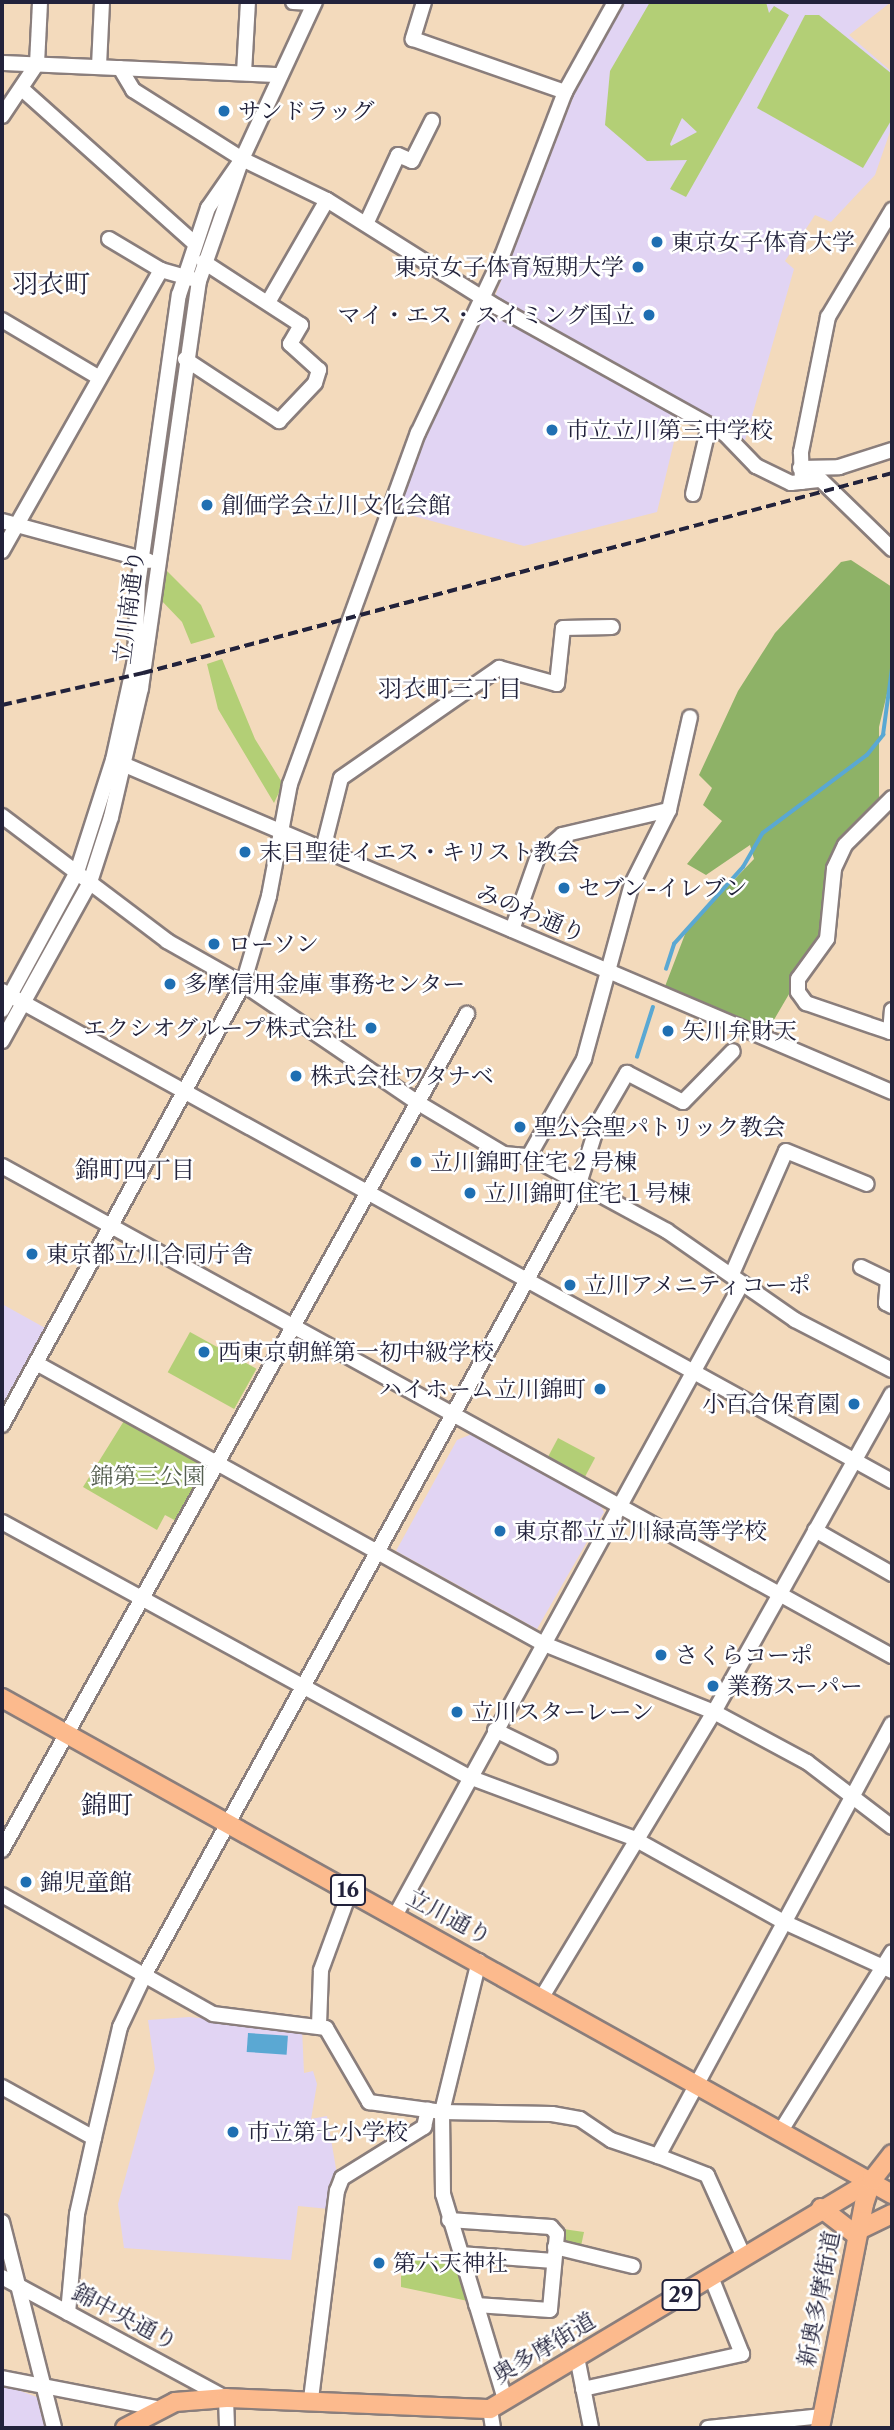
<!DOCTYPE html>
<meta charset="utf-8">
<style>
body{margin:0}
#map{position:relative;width:894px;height:2430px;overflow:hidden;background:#f3dabc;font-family:"Libre Caslon Text","Noto Serif JP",serif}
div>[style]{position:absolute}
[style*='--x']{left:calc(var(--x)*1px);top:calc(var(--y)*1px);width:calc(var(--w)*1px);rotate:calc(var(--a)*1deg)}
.built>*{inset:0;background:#e1d4f3}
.green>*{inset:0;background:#b3cf76;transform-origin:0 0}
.forest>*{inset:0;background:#8eb267}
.water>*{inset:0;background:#5aa8d3;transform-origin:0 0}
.stream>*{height:3.5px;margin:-1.75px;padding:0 1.75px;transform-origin:1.75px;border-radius:1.75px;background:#5aa8d3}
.roads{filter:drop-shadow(2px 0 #8a7e7c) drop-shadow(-2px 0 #8a7e7c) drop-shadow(0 2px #8a7e7c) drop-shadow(0 -2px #8a7e7c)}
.minor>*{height:14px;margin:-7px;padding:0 7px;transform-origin:7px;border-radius:7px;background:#fff}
.major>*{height:18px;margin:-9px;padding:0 9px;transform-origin:9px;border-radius:9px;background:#fcba8d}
.rail>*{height:3.5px;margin-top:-1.75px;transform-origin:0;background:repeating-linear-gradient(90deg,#22223b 0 10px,transparent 0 15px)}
.dots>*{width:19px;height:19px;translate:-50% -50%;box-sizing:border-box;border:4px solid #fff;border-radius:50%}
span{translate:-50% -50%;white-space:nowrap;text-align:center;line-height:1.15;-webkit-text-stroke:5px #fff;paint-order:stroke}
.shield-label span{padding:2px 5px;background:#fff;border:2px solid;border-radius:5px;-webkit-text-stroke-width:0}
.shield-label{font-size:21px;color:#22223b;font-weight:700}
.poi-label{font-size:23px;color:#22223b}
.left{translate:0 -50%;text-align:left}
.right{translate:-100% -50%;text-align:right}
.street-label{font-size:23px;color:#22223b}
.park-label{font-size:23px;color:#555f50}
.neighbourhood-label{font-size:24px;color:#22223b}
.quarter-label{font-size:26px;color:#22223b}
.frame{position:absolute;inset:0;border:4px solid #22223b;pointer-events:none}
</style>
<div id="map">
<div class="built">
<i style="clip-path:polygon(619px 2px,891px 2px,849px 35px,892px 72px,892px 126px,875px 175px,831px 222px,815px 215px,785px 261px,794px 269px,744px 444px,676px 397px,495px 296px,581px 77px)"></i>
<i style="clip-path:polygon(487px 307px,680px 417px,657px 512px,524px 546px,395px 511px,420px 443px)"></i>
<i style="clip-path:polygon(2px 1304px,47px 1329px,2px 1419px)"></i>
<i style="clip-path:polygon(472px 1434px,599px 1503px,604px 1512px,537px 1629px,396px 1551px,457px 1440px)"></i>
<i style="clip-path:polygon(189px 2017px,302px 2028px,304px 2073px,313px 2071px,317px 2084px,311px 2119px,327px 2116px,338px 2180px,329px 2209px,298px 2206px,291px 2260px,124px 2248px,118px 2204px,155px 2069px,148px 2020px)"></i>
<i style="clip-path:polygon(2px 2384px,42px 2399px,46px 2428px,2px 2428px)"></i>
</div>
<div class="green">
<i style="clip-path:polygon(evenodd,650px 2px,766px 2px,769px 13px,774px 6px,789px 15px,686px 197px,670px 189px,687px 160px,647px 161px,605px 125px,610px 71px,650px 2px,682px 118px,697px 132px,671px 146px,670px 144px,682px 118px)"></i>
<i style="clip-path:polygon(805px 15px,819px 15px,892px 74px,892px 119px,863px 168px,757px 108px)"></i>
<i style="clip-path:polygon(164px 568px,201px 605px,215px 637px,191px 644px,182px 622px,160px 599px)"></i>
<i style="clip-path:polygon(222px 659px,255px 739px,283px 784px,274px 803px,218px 709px,207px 664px)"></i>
<i style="left:190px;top:1332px;width:76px;height:46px;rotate:29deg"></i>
<i style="clip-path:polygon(127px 1416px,211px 1463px,180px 1523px,165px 1515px,157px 1530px,83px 1487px)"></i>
<i style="left:558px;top:1438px;width:42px;height:24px;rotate:28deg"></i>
<i style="clip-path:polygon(563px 2229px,584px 2232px,581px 2246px,565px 2244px)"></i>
<i style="clip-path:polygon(410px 2254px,454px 2260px,468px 2301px,401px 2287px,401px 2261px,408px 2262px)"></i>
</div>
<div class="forest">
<i style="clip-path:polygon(851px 560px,892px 587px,892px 673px,879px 727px,879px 800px,829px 857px,823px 936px,768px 1030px,664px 989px,687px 929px,754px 859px,750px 845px,706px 875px,687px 864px,722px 821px,703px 805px,712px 788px,699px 775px,738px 691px,775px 633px,841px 562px)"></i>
</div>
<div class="water">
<i style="left:248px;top:2033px;width:40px;height:19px;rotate:4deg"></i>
</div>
<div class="stream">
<i style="--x:666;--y:969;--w:26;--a:-72"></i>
<i style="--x:674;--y:944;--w:103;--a:-48.1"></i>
<i style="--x:743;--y:867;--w:39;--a:-60"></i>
<i style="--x:763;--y:833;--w:130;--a:-36.9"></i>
<i style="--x:867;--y:755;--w:26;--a:-51"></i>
<i style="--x:883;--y:735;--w:68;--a:-82.3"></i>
<i style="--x:637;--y:1057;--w:52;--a:-72.3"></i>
</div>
<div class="roads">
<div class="minor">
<i style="--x:293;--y:2;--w:21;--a:3"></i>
<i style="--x:424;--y:2;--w:39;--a:107"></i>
<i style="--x:413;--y:39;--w:161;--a:19.2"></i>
<i style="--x:2;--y:63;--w:278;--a:2.5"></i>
<i style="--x:99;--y:66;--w:64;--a:-87.3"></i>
<i style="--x:120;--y:68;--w:26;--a:59"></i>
<i style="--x:133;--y:90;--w:129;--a:32.3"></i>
<i style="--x:242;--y:159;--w:94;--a:25.8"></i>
<i style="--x:327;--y:200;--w:201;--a:32.2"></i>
<i style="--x:497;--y:307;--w:261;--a:29.1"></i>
<i style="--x:725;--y:434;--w:45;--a:45.9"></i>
<i style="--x:756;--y:466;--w:39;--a:26"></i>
<i style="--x:791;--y:483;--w:30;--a:-6"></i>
<i style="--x:821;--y:480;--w:99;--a:44.2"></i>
<i style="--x:244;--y:73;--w:71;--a:-86.8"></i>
<i style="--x:22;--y:89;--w:231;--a:41.8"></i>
<i style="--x:2;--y:116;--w:63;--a:-56.1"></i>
<i style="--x:37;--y:64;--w:62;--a:-87.2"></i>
<i style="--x:366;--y:224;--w:76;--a:-65.1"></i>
<i style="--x:398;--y:155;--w:15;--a:23"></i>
<i style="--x:412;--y:161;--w:45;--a:-63.4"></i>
<i style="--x:109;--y:239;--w:61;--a:30.8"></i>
<i style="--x:161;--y:270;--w:32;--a:16"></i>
<i style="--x:270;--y:299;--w:114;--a:-60.1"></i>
<i style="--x:2;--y:320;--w:112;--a:30.7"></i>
<i style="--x:185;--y:359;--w:113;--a:33.4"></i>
<i style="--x:279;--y:421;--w:52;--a:-46.5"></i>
<i style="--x:315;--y:383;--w:14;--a:-73"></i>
<i style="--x:319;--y:370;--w:39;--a:-138"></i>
<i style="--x:290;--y:344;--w:22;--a:-60"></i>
<i style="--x:301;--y:325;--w:116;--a:-147"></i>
<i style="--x:800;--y:468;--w:39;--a:-1"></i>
<i style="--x:839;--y:467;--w:56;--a:-17.8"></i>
<i style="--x:802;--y:482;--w:30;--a:-92"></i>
<i style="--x:801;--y:452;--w:138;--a:-78.7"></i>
<i style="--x:828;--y:317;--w:125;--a:-59.1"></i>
<i style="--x:693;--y:494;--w:70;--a:-76.8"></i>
<i style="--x:2;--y:521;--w:152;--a:15.2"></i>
<i style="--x:2;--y:551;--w:323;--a:-60.5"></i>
<i style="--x:118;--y:762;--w:841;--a:23.09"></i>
<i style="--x:892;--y:798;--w:66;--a:135"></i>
<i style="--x:845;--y:845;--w:26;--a:115"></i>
<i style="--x:834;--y:869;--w:70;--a:95.7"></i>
<i style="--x:827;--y:939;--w:49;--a:125.9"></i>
<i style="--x:798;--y:979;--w:13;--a:90"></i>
<i style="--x:798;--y:992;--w:14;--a:54"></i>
<i style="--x:806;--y:1003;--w:89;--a:19"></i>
<i style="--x:890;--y:1032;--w:22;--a:-85"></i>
<i style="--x:2;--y:816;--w:207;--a:37.1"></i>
<i style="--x:167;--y:941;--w:87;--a:29.5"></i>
<i style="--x:243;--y:984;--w:208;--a:34.2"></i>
<i style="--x:415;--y:1101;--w:104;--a:30.8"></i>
<i style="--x:504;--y:1154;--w:25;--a:5"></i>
<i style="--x:529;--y:1156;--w:157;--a:28.5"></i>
<i style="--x:667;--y:1231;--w:156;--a:34.8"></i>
<i style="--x:795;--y:1320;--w:109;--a:27.3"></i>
<i style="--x:323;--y:849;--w:73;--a:-75.8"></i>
<i style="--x:341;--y:778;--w:193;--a:-34.8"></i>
<i style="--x:499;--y:668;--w:60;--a:15.4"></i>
<i style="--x:557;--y:684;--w:56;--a:-83.9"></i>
<i style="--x:563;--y:628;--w:49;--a:-1.2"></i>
<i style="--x:512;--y:930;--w:78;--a:-70.6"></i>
<i style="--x:538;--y:856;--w:32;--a:-41"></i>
<i style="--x:562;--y:835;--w:110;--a:-13.2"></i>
<i style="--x:2;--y:991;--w:1016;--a:28.84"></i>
<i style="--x:2;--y:1010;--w:157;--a:-61.5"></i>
<i style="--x:77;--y:872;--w:118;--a:-72.2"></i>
<i style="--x:113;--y:760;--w:102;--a:-77.6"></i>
<i style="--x:135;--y:660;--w:75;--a:-87.7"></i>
<i style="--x:138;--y:585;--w:293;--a:-82"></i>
<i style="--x:179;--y:295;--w:92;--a:-71.6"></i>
<i style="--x:208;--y:208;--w:60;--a:-55.2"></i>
<i style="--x:2;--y:1041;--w:182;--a:-61"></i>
<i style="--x:90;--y:882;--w:68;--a:-72.1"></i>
<i style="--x:111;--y:817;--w:132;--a:-76.9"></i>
<i style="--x:141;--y:688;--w:411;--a:-81.9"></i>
<i style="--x:199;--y:281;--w:129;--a:-70.6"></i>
<i style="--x:242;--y:159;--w:173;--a:-65.1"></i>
<i style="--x:529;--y:1156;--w:112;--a:-60.4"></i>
<i style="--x:584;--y:1059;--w:181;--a:-74.7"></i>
<i style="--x:632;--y:884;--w:83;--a:-63.4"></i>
<i style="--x:669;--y:810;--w:95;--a:-77.3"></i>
<i style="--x:2;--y:1166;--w:1016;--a:28.84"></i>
<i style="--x:861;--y:1267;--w:30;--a:26"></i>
<i style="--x:888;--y:1280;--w:23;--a:95"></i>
<i style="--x:886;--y:1303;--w:7;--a:27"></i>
<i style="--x:732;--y:1274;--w:134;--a:-66.3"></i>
<i style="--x:786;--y:1151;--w:87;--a:22.2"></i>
<i style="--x:36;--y:1363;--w:578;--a:28.96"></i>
<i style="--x:542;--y:1643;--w:185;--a:21.9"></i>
<i style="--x:714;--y:1712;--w:106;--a:28.3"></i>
<i style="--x:807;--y:1762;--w:107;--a:37.4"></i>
<i style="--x:2;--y:1425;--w:503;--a:-61.34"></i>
<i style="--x:243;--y:984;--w:92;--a:-73.5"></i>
<i style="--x:269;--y:896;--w:114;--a:-79.4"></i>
<i style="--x:290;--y:784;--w:374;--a:-70"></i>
<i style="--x:418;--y:433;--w:196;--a:-64.6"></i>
<i style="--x:502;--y:256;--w:176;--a:-69"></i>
<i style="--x:565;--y:92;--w:103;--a:-60.9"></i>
<i style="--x:2;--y:1522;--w:532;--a:28.64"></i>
<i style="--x:469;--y:1777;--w:175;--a:20.4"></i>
<i style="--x:633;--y:1838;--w:173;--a:29.1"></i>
<i style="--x:784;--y:1922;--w:119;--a:24.4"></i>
<i style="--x:815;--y:1530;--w:89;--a:29.7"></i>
<i style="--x:495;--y:1730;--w:61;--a:26.1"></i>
<i style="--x:2;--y:1850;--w:957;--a:-60.92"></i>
<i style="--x:2;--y:1895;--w:242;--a:29.4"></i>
<i style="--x:213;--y:2014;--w:114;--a:7.1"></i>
<i style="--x:326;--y:2028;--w:86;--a:59.8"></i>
<i style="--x:369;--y:2102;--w:74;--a:7.8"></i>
<i style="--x:442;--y:2112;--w:110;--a:1"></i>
<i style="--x:552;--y:2114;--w:28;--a:10"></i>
<i style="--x:580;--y:2119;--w:37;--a:34"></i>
<i style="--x:611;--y:2140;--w:50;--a:18.8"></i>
<i style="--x:395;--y:1916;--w:720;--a:-61.26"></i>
<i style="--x:479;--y:1961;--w:155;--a:103.8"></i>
<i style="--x:442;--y:2112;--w:82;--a:89.3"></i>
<i style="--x:443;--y:2194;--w:215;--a:73.2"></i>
<i style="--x:542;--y:1997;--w:333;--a:-58.9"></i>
<i style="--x:714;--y:1712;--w:364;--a:-60.8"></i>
<i style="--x:319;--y:2025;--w:55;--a:-87.9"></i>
<i style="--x:321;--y:1970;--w:84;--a:-69.8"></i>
<i style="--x:2;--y:2087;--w:105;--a:29"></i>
<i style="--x:782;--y:2129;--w:208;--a:-58.1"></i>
<i style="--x:449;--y:2220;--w:102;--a:3.9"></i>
<i style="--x:551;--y:2227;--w:9;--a:49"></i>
<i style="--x:557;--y:2234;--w:76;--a:95.3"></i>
<i style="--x:550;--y:2310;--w:74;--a:-176.1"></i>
<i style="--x:2;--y:2222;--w:212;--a:75.8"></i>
<i style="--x:555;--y:2247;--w:80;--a:13.7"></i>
<i style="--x:460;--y:2254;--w:94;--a:4.3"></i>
<i style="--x:744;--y:2257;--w:90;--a:-114.3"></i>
<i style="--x:707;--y:2175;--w:53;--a:-158.8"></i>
<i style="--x:658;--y:2156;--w:491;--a:-61.6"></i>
<i style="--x:2;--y:2277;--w:255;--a:28.4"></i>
<i style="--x:226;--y:2398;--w:30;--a:88"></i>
<i style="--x:68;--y:2313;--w:99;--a:-84.8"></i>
<i style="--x:77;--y:2214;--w:78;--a:-77.4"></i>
<i style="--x:94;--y:2138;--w:114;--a:-76.8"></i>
<i style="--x:120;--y:2027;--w:59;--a:-64.7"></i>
<i style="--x:145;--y:1974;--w:898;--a:-61.18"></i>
<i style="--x:578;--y:1187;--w:67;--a:-72.6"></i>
<i style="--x:598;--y:1123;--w:58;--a:-59.9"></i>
<i style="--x:627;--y:1073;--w:63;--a:27.4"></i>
<i style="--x:683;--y:1102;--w:71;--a:-45.6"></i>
<i style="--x:577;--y:2357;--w:72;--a:78.8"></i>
<i style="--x:2;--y:2378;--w:158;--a:11"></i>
<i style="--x:583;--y:2389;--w:163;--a:-12.4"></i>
<i style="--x:742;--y:2354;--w:83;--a:-111.9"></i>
<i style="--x:311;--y:2399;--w:210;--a:-82.9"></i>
<i style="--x:337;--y:2191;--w:14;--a:-69"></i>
<i style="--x:342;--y:2178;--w:97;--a:-31.9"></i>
<i style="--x:424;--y:2127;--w:18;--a:-77"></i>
<i style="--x:490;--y:2409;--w:19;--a:81"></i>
<i style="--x:708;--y:2428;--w:115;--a:-6"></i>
</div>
<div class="major">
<i style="--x:2;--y:1698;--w:1019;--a:29.13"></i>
<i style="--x:821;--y:2208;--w:44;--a:37.6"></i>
<i style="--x:857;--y:2231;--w:39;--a:-26"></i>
<i style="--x:125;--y:2428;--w:56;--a:-27.5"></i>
<i style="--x:175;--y:2402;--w:51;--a:-4.5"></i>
<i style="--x:226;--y:2398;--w:264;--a:2.4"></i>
<i style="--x:490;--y:2409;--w:445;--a:-30.9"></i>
<i style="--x:820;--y:2428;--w:228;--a:-78.9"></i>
<i style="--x:864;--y:2204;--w:25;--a:-72"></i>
<i style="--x:872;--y:2180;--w:33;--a:-52"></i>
</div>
</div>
<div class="rail">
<i style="--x:2;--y:705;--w:145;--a:-12.8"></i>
<i style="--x:143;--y:673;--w:775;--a:-14.95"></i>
</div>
<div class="dots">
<i style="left:224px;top:111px;background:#1f6fb2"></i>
<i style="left:657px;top:242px;background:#1f6fb2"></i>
<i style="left:638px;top:267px;background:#1f6fb2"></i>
<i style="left:649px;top:315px;background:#1f6fb2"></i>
<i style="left:552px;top:430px;background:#1f6fb2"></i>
<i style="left:207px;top:505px;background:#1f6fb2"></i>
<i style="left:245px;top:852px;background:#1f6fb2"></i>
<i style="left:564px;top:888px;background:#1f6fb2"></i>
<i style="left:214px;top:944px;background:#1f6fb2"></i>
<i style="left:170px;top:984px;background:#1f6fb2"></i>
<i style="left:371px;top:1028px;background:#1f6fb2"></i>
<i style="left:668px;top:1031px;background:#1f6fb2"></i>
<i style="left:296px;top:1076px;background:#1f6fb2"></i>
<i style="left:520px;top:1127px;background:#1f6fb2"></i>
<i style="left:416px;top:1162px;background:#1f6fb2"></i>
<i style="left:470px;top:1193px;background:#1f6fb2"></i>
<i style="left:32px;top:1254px;background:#1f6fb2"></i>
<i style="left:570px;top:1285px;background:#1f6fb2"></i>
<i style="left:204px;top:1352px;background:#1f6fb2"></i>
<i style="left:600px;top:1389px;background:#1f6fb2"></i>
<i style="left:854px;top:1404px;background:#1f6fb2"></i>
<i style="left:500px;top:1531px;background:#1f6fb2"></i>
<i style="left:661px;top:1655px;background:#1f6fb2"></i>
<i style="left:713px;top:1686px;background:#1f6fb2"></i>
<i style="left:457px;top:1712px;background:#1f6fb2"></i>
<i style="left:26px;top:1882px;background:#1f6fb2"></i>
<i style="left:233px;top:2132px;background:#1f6fb2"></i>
<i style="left:379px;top:2263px;background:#1f6fb2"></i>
</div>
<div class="shield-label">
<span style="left:348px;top:1890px">16</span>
<span style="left:681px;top:2295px">29</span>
</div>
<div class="poi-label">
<span class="left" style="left:238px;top:111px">サンドラッグ</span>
<span class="left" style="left:671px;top:242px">東京女子体育大学</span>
<span class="right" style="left:624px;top:267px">東京女子体育短期大学</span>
<span class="right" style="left:635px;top:315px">マイ・エス・スイミング国立</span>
<span class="left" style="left:566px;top:430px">市立立川第三中学校</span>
<span class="left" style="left:221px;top:505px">創価学会立川文化会館</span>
<span class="left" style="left:259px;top:852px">末日聖徒イエス・キリスト教会</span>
<span class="left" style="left:578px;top:888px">セブン-イレブン</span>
<span class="left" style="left:228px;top:944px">ローソン</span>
<span class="left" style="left:184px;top:984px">多摩信用金庫 事務センター</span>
<span class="right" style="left:357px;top:1028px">エクシオグループ株式会社</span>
<span class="left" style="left:682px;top:1031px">矢川弁財天</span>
<span class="left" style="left:310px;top:1076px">株式会社ワタナベ</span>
<span class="left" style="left:534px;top:1127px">聖公会聖パトリック教会</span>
<span class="left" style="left:430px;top:1162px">立川錦町住宅２号棟</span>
<span class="left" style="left:484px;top:1193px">立川錦町住宅１号棟</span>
<span class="left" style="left:46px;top:1254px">東京都立川合同庁舎</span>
<span class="left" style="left:584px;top:1285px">立川アメニティコーポ</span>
<span class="left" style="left:218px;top:1352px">西東京朝鮮第一初中級学校</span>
<span class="right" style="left:586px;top:1389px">ハイホーム立川錦町</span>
<span class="right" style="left:840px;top:1404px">小百合保育園</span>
<span class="left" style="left:514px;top:1531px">東京都立立川緑高等学校</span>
<span class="left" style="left:675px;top:1655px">さくらコーポ</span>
<span class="left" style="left:727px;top:1686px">業務スーパー</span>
<span class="left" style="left:471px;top:1712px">立川スターレーン</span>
<span class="left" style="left:40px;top:1882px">錦児童館</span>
<span class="left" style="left:247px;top:2132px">市立第七小学校</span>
<span class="left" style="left:393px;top:2263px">第六天神社</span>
</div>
<div class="street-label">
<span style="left:129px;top:607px;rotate:-83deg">立川南通り</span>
<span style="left:531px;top:913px;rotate:23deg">みのわ通り</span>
<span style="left:449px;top:1917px;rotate:28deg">立川通り</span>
<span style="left:819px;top:2299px;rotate:-79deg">新奥多摩街道</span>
<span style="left:125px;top:2317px;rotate:28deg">錦中央通り</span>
<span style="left:544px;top:2348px;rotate:-31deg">奥多摩街道</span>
</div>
<div class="park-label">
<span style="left:148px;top:1476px">錦第三公園</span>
</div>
<div class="neighbourhood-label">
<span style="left:450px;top:689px">羽衣町三丁目</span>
<span style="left:135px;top:1170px">錦町四丁目</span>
</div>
<div class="quarter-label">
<span style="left:51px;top:285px">羽衣町</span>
<span style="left:107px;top:1806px">錦町</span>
</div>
<div class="frame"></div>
</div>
